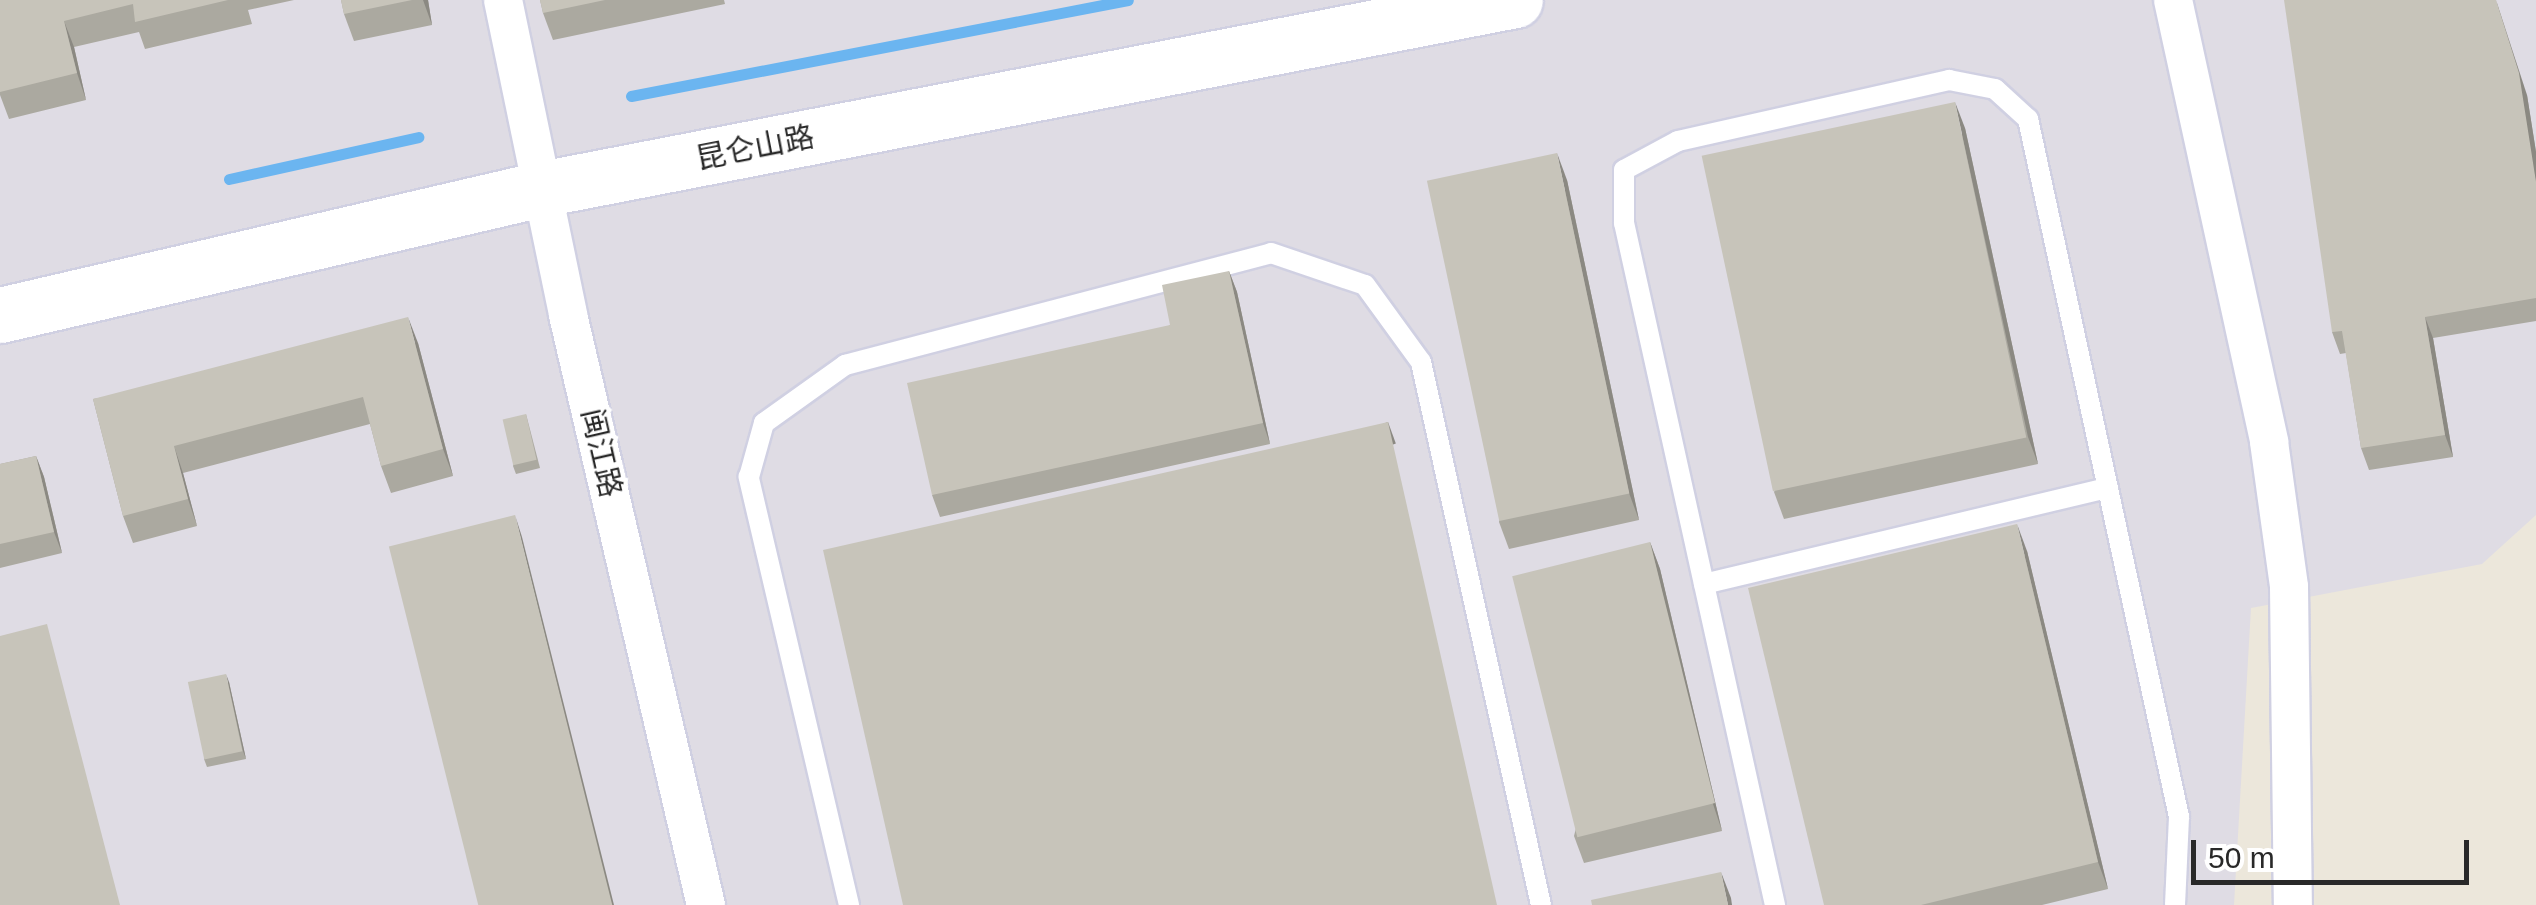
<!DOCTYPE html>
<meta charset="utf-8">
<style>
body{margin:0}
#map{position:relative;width:2536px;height:905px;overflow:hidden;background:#ece7db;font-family:Helvetica,"Noto Sans SC",sans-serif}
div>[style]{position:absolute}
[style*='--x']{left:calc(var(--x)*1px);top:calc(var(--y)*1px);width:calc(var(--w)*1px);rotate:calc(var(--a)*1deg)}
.industrial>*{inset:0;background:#dfdce4}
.stream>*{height:11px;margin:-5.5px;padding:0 5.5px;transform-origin:5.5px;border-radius:5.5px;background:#6bb5f0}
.roads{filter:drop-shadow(2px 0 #d0d0e2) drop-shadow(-2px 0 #d0d0e2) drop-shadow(0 2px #d0d0e2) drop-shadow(0 -2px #d0d0e2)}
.service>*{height:20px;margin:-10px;padding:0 10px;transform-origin:10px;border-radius:10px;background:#fff}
.minor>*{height:38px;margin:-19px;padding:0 19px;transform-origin:19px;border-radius:19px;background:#fff}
.secondary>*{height:55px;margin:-27.5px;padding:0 27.5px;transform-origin:27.5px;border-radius:27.5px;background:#fff}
.wall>*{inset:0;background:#aba9a0}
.shaded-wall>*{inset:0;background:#8b8982;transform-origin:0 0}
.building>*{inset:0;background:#c7c4ba;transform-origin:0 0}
span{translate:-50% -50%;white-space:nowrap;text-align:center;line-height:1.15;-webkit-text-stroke:9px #fff;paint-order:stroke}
.street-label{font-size:30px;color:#292929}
.scale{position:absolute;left:2191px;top:840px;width:278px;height:45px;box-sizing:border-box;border:5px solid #292929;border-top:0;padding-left:12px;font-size:30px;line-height:35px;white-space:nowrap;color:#292929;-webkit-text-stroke:8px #fff;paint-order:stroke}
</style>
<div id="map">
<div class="industrial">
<i style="clip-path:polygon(0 0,2536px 0,2536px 515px,2482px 564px,2251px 608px,2234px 905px,0 905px)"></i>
</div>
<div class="stream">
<i style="--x:631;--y:96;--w:506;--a:-10.93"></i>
<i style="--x:229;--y:179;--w:194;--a:-12.5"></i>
</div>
<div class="roads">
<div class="service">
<i style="--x:1704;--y:584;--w:415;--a:-13.4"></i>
<i style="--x:849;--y:905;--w:440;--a:-103.2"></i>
<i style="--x:749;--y:477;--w:56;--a:-74.5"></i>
<i style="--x:764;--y:423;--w:100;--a:-35.6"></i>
<i style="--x:845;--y:365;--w:440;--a:-14.7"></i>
<i style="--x:1271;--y:253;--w:99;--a:18.8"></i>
<i style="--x:1365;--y:285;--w:95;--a:54"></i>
<i style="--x:1421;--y:362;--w:556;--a:77.54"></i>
<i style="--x:1775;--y:905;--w:699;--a:-102.48"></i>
<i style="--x:1624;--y:223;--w:53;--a:-90"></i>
<i style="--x:1624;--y:170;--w:61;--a:-28.2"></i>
<i style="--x:1678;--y:141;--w:278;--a:-12.7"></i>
<i style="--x:1949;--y:80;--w:47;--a:11.1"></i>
<i style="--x:1995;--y:89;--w:45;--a:42.3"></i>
<i style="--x:2028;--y:119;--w:714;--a:77.79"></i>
<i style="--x:2179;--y:817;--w:88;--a:92.6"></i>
</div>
<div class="minor">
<i style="--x:503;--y:0;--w:322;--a:78.3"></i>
<i style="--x:568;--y:315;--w:606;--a:76.84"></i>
<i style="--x:2173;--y:0;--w:452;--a:77.7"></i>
<i style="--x:2269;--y:442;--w:146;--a:82.1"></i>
<i style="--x:2289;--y:587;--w:318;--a:89.3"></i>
</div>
<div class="secondary">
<i style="--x:0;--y:315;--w:555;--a:-13.11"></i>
<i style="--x:541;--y:189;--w:992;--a:-10.98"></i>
</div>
</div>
<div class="wall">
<i style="clip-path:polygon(0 0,294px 0,248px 10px,252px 24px,145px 49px,139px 32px,74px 47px,86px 100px,9px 119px,0 95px)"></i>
<i style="clip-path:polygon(341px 0,428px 0,432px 25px,354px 41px,344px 14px)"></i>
<i style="clip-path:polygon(540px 0,724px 0,725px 4px,553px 40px,543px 13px)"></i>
<i style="clip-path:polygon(2527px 95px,2536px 152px,2536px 321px,2433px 338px,2453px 457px,2369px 470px,2361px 448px,2346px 353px,2340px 354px,2332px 332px)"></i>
<i style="clip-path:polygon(1965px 128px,2038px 464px,1784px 519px,1774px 492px)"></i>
<i style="clip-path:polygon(1567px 180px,1639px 520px,1509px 549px,1499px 522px)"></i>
<i style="clip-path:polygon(1229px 271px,1237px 292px,1270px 444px,940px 517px,932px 495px,1170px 325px)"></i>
<i style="clip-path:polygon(418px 343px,453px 476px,391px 493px,381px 466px,370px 424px,183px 473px,197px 526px,133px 543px,123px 516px,93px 399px)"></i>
<i style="clip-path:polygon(526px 414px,540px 468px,516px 474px,513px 466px)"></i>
<i style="clip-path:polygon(36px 456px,44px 477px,62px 553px,0 568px,0 464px)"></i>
<i style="clip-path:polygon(1650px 542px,1660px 569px,1722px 831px,1584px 863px,1574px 836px)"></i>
<i style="clip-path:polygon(2027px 551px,2108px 889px,2042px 905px,1824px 905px)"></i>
<i style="clip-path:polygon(229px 682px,246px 759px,207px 767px,204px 759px)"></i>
</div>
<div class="shaded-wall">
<i style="clip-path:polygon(423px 0,428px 0,432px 25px)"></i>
<i style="clip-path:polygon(2496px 0,2527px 95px,2536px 152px,2536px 182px)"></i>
<i style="clip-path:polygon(64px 21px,74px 47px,86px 100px,77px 73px)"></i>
<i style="clip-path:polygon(1955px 102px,1965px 128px,2038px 464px,2028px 437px)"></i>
<i style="clip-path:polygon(1557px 153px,1567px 180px,1639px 520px,1629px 493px)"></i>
<i style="clip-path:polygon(1229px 271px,1237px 292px,1270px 444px,1263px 423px)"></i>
<i style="clip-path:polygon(408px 317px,418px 343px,453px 476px,443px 449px)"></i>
<i style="clip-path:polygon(2425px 317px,2433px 338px,2453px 457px,2445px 435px)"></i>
<i style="left:1388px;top:422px;width:23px;height:495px;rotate:70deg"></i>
<i style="clip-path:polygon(174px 446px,183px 473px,197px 526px,188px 499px)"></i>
<i style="clip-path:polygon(36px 456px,44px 477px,62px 553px,54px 532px)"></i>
<i style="clip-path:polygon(515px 515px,522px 537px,614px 905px,611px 905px)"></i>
<i style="clip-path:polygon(2017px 524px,2027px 551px,2108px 889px,2098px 862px)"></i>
<i style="clip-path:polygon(1650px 542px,1660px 569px,1722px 831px,1713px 804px)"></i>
<i style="clip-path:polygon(226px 674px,229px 682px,246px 759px,243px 751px)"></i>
<i style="clip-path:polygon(1721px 872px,1731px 898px,1732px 905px,1728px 905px)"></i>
</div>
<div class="building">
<i style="clip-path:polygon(0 0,228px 0,135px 22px,133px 4px,64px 21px,77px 73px,0 92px)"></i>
<i style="clip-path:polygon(341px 0,412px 0,344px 14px)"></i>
<i style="clip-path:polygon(540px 0,605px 0,543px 13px)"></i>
<i style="clip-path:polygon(2284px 0,2496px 0,2519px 73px,2536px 182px,2536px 298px,2425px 317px,2445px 435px,2361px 448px,2342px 331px,2332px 332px)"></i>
<i style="left:1955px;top:102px;width:343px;height:259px;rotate:78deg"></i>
<i style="left:1557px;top:153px;width:348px;height:133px;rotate:78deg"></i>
<i style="clip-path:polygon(1229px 271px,1263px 423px,932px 495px,907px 383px,1170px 325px,1162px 285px)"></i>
<i style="clip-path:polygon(408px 317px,443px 449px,381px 466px,363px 397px,174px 446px,188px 499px,123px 516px,93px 399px)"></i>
<i style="left:526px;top:414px;width:47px;height:24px;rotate:77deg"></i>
<i style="clip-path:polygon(1388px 422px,1497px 905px,903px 905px,823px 550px)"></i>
<i style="clip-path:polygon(36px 456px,54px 532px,0 544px,0 464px)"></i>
<i style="left:515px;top:515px;width:402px;height:130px;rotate:76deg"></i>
<i style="clip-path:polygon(2017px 524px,2098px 862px,1921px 905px,1824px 905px,1748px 588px)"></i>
<i style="left:1650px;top:542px;width:269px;height:142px;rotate:76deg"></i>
<i style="clip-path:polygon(47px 624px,120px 905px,0 905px,0 636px)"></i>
<i style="left:226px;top:674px;width:79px;height:39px;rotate:78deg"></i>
<i style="clip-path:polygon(1721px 872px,1728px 905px,1592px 905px,1591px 900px)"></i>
</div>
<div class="street-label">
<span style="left:755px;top:148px;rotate:-11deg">昆仑山路</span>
<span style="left:601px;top:453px;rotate:77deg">闽江路</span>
</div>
<div class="scale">50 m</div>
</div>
